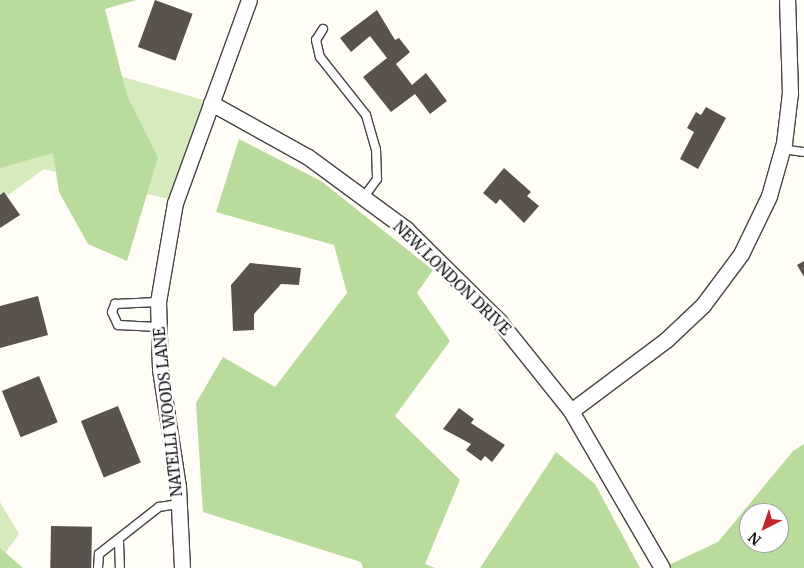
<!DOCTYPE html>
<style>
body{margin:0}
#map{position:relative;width:804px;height:568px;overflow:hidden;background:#fffdf5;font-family:Merriweather,serif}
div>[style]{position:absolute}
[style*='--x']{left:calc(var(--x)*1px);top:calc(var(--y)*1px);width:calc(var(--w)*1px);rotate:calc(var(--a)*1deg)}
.green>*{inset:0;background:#d5ebbd}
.forest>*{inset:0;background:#b9dc9c}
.building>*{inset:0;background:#5a524d;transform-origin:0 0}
.roads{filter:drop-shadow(1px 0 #444) drop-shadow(-1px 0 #444) drop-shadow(0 1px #444) drop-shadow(0 -1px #444)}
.lane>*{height:8px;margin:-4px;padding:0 4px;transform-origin:4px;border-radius:4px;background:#fff}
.street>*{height:15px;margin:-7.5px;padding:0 7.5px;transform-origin:7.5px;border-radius:7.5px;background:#fff}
span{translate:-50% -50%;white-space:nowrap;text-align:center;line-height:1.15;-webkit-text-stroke:5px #fff;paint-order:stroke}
.street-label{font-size:15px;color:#111}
.north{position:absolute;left:739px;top:503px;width:50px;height:50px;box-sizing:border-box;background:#fff;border:1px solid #a0a0a0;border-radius:50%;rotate:221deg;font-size:14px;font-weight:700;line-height:20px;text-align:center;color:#111}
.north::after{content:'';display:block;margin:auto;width:18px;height:22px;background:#c4262e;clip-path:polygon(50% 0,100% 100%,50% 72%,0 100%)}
</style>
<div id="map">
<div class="green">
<i style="clip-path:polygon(0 42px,204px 100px,168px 199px,44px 169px,0 201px)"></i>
<i style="clip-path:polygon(0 502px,19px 534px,0 560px)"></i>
</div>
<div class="forest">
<i style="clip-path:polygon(0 0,136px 0,105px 9px,127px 96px,158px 157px,127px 261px,88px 244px,59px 192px,53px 153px,0 168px)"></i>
<i style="clip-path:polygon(239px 139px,321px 181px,433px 270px,417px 293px,450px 341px,395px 416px,460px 480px,425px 564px,435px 568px,363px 568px,361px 562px,203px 512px,196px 403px,223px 357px,275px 387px,347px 293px,334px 245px,216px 212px)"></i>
<i style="clip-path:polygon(evenodd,804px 444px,804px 568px,662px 568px,718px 542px,793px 451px,804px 444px,749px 513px,779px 513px,779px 543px,749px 543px,749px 513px)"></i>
<i style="clip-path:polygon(556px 452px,595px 484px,640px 568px,480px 568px)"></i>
<i style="clip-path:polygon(0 548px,23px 568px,0 568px)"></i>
</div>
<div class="building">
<i style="left:155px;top:0;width:40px;height:50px;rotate:20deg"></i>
<i style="clip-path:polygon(377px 10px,395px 40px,399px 38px,410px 52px,396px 64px,412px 85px,426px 73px,447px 101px,430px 114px,415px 94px,391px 112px,363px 77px,387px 58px,370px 36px,351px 52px,340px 38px)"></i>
<i style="clip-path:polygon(706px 107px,726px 118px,698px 169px,680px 159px,694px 132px,687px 128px,696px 112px,701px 115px)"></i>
<i style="clip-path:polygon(504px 168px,531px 192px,527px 196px,539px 206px,524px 223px,500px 199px,496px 204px,483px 193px)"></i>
<i style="clip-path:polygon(4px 192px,20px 215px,0 228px,0 195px)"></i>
<i style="clip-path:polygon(804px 261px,804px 277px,797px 265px)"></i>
<i style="clip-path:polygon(250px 263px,301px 268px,299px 285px,281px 284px,254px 314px,254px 330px,233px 331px,231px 285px)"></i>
<i style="clip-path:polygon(38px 296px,48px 335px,0 348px,0 306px)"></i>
<i style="left:39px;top:376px;width:50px;height:40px;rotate:68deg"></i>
<i style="left:118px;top:406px;width:61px;height:40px;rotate:68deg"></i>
<i style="clip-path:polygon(459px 408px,474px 419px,471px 423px,505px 445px,492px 462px,485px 456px,481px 461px,466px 450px,471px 444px,443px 429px)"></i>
<i style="left:51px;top:526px;width:41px;height:42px;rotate:1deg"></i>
</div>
<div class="roads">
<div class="lane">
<i style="--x:323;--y:29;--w:13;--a:122"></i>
<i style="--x:316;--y:40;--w:17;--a:77"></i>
<i style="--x:320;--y:57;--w:74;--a:51.6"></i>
<i style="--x:366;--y:115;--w:35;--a:74"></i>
<i style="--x:376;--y:149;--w:30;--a:88"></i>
<i style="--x:377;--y:179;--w:24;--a:126"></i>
<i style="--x:782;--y:149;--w:22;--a:8"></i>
<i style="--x:158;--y:327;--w:40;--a:-177.1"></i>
<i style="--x:118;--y:325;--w:14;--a:-115"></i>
<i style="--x:112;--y:312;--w:9;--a:-69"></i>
<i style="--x:115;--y:304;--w:43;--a:-2.7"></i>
<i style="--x:119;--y:542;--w:26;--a:88"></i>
<i style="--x:98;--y:568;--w:14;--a:-86"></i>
<i style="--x:99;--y:554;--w:76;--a:-38.1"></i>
<i style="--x:159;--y:507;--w:20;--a:-9"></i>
</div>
<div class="street">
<i style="--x:211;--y:103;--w:111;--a:29.1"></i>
<i style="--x:308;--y:157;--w:122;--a:36.3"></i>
<i style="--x:406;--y:229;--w:131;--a:44.7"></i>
<i style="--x:499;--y:321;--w:115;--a:51.3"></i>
<i style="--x:571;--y:411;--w:181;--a:59.9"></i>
<i style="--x:571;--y:411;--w:119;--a:-36.8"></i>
<i style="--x:666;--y:340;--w:51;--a:-43.4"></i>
<i style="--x:703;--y:305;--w:64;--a:-53.3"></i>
<i style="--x:741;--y:254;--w:64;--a:-64.2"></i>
<i style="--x:769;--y:196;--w:55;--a:-74.2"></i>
<i style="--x:784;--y:143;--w:50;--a:-83.2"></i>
<i style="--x:790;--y:93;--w:93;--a:-91.8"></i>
<i style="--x:182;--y:568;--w:81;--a:-92.8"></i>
<i style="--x:178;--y:487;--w:119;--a:-98.7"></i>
<i style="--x:160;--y:369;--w:67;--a:-91.7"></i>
<i style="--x:158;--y:302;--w:100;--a:-80.3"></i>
<i style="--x:175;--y:203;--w:216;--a:-70"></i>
</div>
</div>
<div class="street-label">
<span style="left:452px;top:278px;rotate:44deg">NEW LONDON DRIVE</span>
<span style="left:168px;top:412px;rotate:-96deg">NATELLI WOODS LANE</span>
</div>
<div class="north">N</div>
</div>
